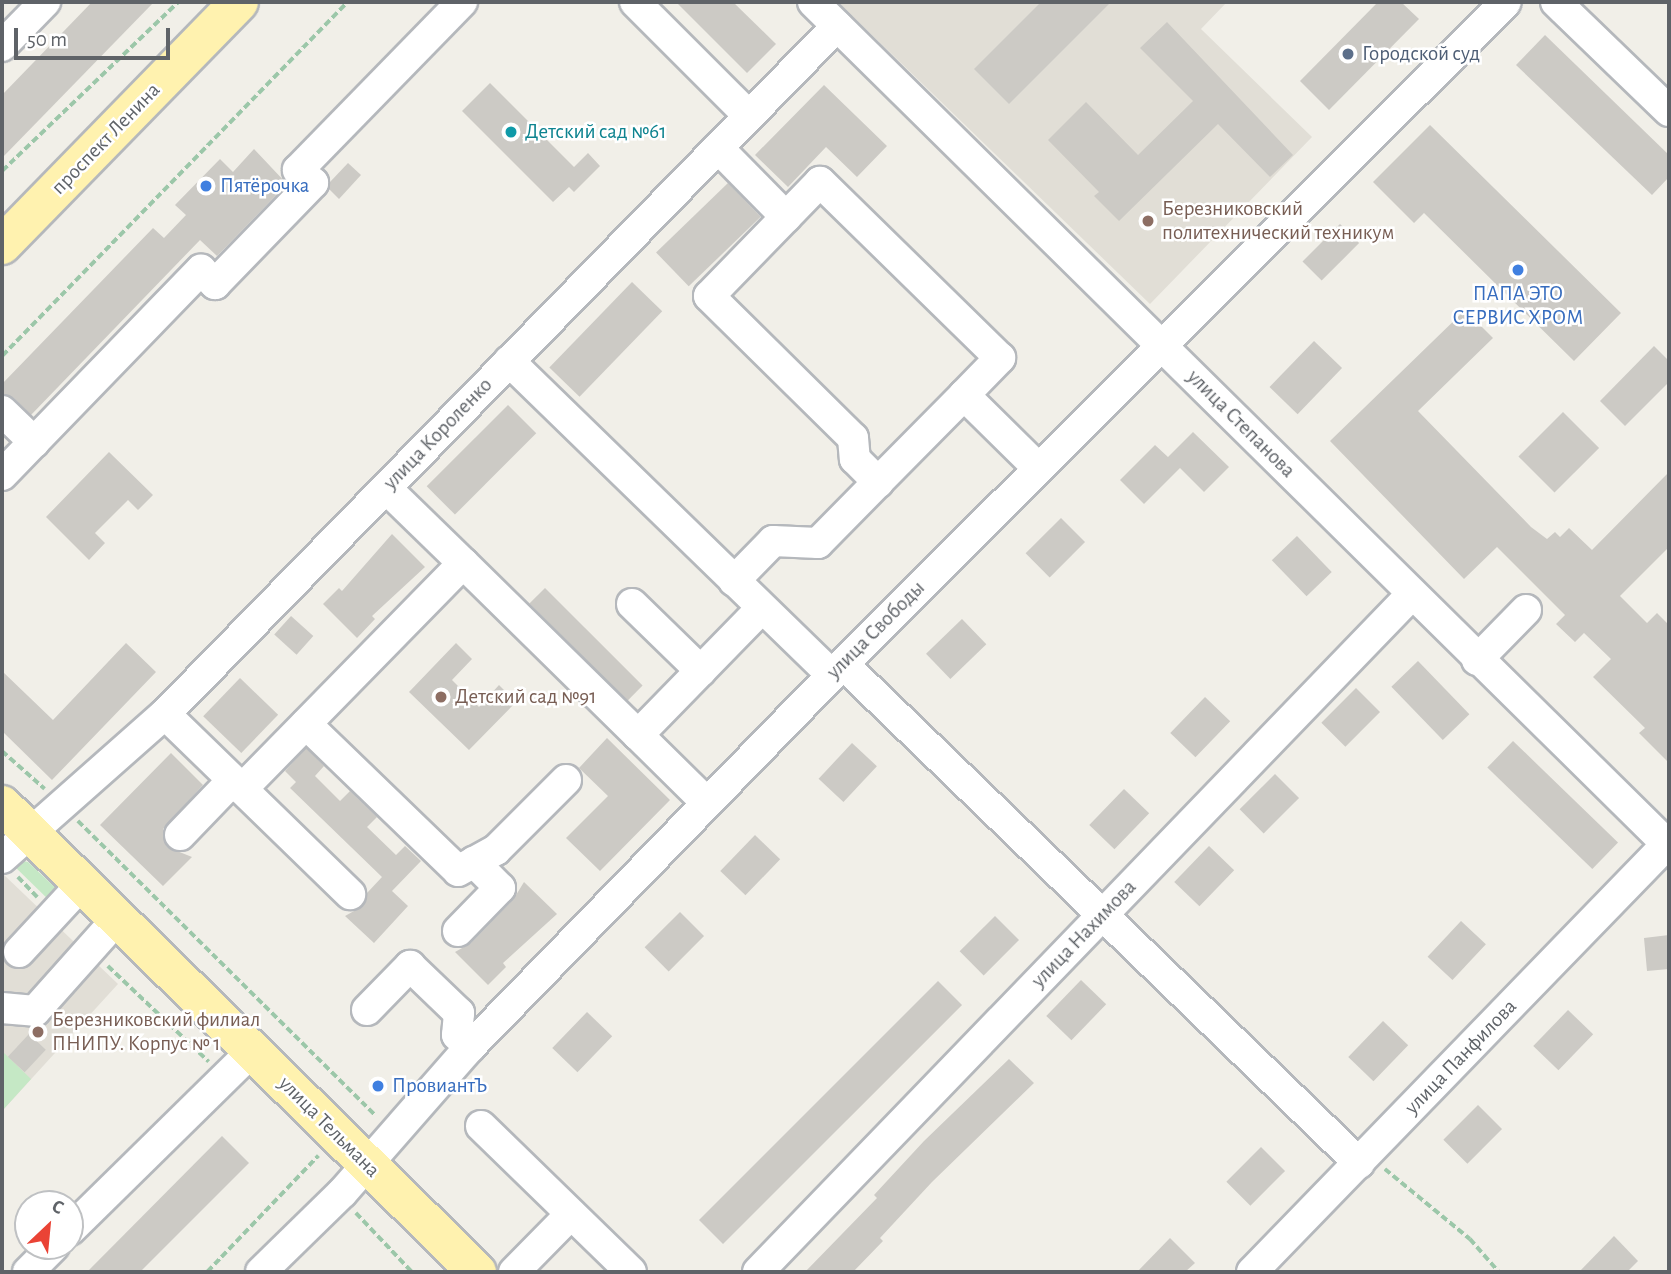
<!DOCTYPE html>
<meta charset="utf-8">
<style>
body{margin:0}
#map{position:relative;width:1671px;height:1274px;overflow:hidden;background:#f1efe8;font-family:"Alegreya Sans",sans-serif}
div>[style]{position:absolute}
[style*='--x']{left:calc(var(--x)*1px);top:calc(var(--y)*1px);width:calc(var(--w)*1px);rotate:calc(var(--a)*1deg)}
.education>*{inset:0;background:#e1ded6}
.green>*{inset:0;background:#c5e8c5}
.building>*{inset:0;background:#cccac5;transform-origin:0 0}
.path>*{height:3.5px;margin-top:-1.75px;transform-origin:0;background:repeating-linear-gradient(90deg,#9cc7a9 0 7px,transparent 0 10.5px)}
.roads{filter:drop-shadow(2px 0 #b5b8bc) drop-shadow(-2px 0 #b5b8bc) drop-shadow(0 2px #b5b8bc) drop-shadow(0 -2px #b5b8bc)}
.minor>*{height:30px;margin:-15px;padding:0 15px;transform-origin:15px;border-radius:15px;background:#fff}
.major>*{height:38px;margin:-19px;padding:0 19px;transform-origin:19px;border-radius:19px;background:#fff2af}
.dots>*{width:19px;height:19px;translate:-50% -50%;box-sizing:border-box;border:4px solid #fff;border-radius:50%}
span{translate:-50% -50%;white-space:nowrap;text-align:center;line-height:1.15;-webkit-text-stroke:5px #fff;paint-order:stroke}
.service-label{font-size:21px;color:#4e5e75}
.left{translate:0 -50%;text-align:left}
.culture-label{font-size:21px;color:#0d838f}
.street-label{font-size:21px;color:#5f6368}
.shop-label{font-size:21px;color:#366cbe}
.education-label{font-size:21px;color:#785e54}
.frame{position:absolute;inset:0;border:4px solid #5f6368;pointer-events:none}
.north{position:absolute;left:14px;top:1190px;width:70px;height:70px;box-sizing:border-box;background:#fff;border:2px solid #bfc1c3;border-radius:50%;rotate:26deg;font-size:19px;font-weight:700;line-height:28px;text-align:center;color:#5f6368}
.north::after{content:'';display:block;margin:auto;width:24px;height:32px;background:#ea4335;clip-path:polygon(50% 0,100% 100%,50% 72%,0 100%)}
.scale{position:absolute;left:14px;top:28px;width:156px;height:32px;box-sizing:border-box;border:4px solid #5f6368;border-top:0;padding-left:9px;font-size:21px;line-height:24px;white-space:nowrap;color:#5f6368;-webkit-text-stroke:5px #fff;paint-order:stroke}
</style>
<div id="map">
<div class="education">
<i style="clip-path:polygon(838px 2px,1227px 2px,1201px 29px,1312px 137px,1150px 304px)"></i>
<i style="clip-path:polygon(2px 873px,118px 984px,2px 1111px)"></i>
</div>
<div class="green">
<i style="clip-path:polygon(18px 860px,28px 862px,60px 892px,54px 905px,12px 864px)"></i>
<i style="clip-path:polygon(2px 1051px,31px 1079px,2px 1111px)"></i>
</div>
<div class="building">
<i style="clip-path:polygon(92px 2px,154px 2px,2px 158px,2px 95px)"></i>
<i style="clip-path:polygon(676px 2px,733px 2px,776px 44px,747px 73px)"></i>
<i style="clip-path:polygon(1041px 2px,1111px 2px,1009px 104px,974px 69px)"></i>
<i style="clip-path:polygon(1378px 2px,1401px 2px,1419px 19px,1329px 110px,1300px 81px)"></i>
<i style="clip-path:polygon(1167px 22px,1293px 155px,1270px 177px,1218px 124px,1119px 221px,1094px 196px,1099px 192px,1048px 140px,1086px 102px,1138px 155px,1193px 101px,1140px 48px)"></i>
<i style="clip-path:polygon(1545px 35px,1669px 155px,1669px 177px,1652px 195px,1516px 65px)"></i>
<i style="clip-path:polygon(490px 83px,574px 167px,588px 153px,600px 166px,574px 192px,569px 187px,553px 202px,462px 111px)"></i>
<i style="clip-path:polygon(824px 85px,887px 146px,857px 177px,826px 147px,788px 187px,755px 155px)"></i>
<i style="clip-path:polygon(1430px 125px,1621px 313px,1574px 361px,1424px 213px,1414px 223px,1373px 182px)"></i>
<i style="clip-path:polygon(254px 149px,287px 184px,217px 256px,200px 240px,31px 415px,14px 398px,2px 394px,2px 384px,153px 228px,164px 238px,186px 215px,175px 205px,220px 159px,233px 172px)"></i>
<i style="clip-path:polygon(348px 163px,361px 175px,339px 199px,329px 189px,330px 182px)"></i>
<i style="left:728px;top:183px;width:47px;height:100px;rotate:46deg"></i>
<i style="left:1340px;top:224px;width:27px;height:53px;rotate:45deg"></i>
<i style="left:632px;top:282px;width:42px;height:119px;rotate:44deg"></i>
<i style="clip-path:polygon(1465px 310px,1493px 338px,1418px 411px,1531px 527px,1547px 539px,1555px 532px,1560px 537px,1569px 528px,1592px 550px,1669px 472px,1669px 547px,1620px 596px,1647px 623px,1657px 613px,1669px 625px,1669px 763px,1639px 733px,1645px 728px,1593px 677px,1611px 659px,1584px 633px,1575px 642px,1556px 624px,1565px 615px,1497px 547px,1464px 579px,1330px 441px)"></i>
<i style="left:1314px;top:341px;width:39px;height:64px;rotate:44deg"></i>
<i style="clip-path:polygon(1654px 346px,1669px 361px,1669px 382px,1625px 426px,1600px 401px)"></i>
<i style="left:508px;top:405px;width:40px;height:115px;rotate:45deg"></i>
<i style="left:1563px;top:412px;width:51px;height:63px;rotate:45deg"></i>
<i style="clip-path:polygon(1193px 432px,1229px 467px,1204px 492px,1180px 468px,1144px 504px,1120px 480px,1155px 445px,1168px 457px)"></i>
<i style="clip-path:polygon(109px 452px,153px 495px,138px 510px,128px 500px,95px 533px,105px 543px,89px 560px,46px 517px)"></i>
<i style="left:1061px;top:518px;width:34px;height:50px;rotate:45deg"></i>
<i style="clip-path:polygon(392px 534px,425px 567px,372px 616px,375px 619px,357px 638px,323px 604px,339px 588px,342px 591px)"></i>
<i style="left:1297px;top:536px;width:50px;height:35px;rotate:46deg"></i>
<i style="left:545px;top:588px;width:138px;height:22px;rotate:45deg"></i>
<i style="left:291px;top:616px;width:30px;height:25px;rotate:42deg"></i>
<i style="left:962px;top:619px;width:35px;height:50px;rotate:46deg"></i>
<i style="clip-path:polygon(126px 643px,156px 672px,52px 780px,2px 731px,2px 671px,53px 720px)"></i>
<i style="clip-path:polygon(456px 643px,472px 659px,452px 680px,479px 707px,499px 685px,516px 702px,469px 750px,409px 692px)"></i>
<i style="left:1418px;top:661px;width:74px;height:37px;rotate:46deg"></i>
<i style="left:240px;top:678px;width:53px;height:53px;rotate:44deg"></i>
<i style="left:1356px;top:688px;width:34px;height:49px;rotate:45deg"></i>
<i style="left:1205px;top:697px;width:35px;height:50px;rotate:44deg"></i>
<i style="clip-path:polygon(607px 738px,670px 800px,600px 871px,566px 838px,608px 796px,579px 768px)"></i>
<i style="left:1513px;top:741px;width:146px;height:37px;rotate:44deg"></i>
<i style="left:852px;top:743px;width:34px;height:49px;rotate:43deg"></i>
<i style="clip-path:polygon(306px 748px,324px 766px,315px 776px,340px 801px,350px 791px,377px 817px,367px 827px,396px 855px,405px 846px,421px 861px,392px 891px,408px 906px,374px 943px,345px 916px,363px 906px,367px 893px,382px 877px,290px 788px,296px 782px,285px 771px)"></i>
<i style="clip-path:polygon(171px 753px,203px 785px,163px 829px,167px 847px,192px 857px,163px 886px,100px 825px)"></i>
<i style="left:1275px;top:774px;width:34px;height:50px;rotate:45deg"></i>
<i style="left:1124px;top:789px;width:35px;height:50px;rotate:44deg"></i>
<i style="left:755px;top:835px;width:35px;height:50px;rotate:44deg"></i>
<i style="left:1209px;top:846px;width:35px;height:50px;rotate:44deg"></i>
<i style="clip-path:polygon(524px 882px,557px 914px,503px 963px,506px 967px,488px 985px,455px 952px,471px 943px,513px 900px)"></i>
<i style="left:680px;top:912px;width:34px;height:50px;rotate:45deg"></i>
<i style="left:995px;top:916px;width:34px;height:50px;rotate:45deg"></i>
<i style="left:1461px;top:921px;width:34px;height:49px;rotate:43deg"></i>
<i style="clip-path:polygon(1669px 935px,1669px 969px,1647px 971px,1644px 938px)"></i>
<i style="left:1081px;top:980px;width:35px;height:50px;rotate:44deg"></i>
<i style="left:938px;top:981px;width:34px;height:338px;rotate:45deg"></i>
<i style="left:1568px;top:1010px;width:35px;height:50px;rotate:44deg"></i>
<i style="left:587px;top:1012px;width:35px;height:50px;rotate:44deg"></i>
<i style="left:1383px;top:1021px;width:35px;height:50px;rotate:44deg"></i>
<i style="left:29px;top:1034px;width:23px;height:31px;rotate:43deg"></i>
<i style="clip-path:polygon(1009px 1059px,1034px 1083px,932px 1182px,880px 1238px,883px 1241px,853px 1272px,805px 1272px,877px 1198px,874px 1195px,924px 1141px)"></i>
<i style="left:1478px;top:1105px;width:34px;height:49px;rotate:45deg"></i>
<i style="clip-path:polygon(222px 1136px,249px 1163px,140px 1272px,87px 1272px)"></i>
<i style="left:1261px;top:1147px;width:34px;height:49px;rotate:45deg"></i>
<i style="clip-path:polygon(1614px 1236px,1638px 1261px,1627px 1272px,1579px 1272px)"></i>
<i style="clip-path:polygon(1170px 1238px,1195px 1263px,1185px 1272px,1137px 1272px)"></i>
</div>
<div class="path">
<i style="--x:2;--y:171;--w:244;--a:-43.8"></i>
<i style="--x:2;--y:356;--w:494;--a:-45.7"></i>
<i style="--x:2;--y:751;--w:57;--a:41.5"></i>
<i style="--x:78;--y:821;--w:419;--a:44.7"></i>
<i style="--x:18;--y:877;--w:28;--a:46"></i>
<i style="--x:108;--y:966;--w:139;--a:43.5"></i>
<i style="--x:1385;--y:1169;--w:110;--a:39.5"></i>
<i style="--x:1470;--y:1239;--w:44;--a:48.7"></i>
<i style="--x:356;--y:1213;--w:81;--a:46.5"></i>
<i style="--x:207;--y:1272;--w:161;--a:-46.3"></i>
</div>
<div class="roads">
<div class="minor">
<i style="--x:635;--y:2;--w:161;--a:45"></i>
<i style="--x:813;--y:2;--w:1202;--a:44.6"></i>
<i style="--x:1556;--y:2;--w:157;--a:44"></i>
<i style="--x:2;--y:46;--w:62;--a:-45.7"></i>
<i style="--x:718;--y:148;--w:97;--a:45.4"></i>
<i style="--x:509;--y:361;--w:450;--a:44.2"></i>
<i style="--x:964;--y:395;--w:103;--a:44.6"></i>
<i style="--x:2;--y:411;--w:45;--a:44.1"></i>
<i style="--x:2;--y:475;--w:286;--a:-45.9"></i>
<i style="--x:201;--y:270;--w:20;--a:45"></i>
<i style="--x:215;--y:284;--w:141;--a:-45.9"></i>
<i style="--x:313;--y:183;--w:20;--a:-139"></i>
<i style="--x:298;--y:170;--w:235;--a:-45.7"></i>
<i style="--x:463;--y:563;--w:245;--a:44.5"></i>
<i style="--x:734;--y:581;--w:56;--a:-45.7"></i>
<i style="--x:773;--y:541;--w:45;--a:2.5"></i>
<i style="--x:818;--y:543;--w:86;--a:-45.5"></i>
<i style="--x:878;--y:482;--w:122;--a:-45.3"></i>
<i style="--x:964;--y:395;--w:52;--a:-45.8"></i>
<i style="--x:1000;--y:358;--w:252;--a:-135.6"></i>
<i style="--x:820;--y:182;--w:159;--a:134.2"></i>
<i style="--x:709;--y:296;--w:202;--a:44.6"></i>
<i style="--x:853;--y:438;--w:21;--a:85"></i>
<i style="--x:855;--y:459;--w:33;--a:45"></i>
<i style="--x:632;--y:604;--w:96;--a:44.2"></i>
<i style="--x:1477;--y:660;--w:70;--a:-45.6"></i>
<i style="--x:843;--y:664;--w:718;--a:44.04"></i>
<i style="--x:165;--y:714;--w:107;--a:44.2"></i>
<i style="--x:242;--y:789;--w:316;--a:-45.6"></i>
<i style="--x:463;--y:563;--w:107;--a:-135.8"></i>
<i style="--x:306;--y:724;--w:211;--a:44"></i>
<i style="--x:458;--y:871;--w:43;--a:-28.9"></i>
<i style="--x:496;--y:850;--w:99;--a:-45"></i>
<i style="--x:242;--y:789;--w:151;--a:44.2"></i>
<i style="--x:707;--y:803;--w:97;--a:-135.4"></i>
<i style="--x:638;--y:735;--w:177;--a:-45.7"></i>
<i style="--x:180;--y:835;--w:76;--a:-46.1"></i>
<i style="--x:2;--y:858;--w:217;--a:-41.5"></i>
<i style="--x:165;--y:714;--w:962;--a:-45.67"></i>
<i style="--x:458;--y:931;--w:60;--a:-45.7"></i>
<i style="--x:500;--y:888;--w:37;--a:-135"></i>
<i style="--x:19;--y:952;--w:93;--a:-47.2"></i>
<i style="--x:2;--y:1008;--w:33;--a:5"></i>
<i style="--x:35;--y:1011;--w:123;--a:-48.3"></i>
<i style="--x:367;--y:1010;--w:62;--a:-45.7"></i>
<i style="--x:410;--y:966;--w:68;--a:43.8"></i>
<i style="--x:459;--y:1013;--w:22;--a:95"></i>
<i style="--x:457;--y:1035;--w:18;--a:43"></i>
<i style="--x:481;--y:1126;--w:209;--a:44.2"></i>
<i style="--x:70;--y:1230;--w:255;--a:-44.5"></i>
<i style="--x:28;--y:1272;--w:37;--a:-45"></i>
<i style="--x:261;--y:1272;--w:113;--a:-44.3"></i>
<i style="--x:342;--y:1193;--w:194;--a:-48.8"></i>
<i style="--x:470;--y:1047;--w:519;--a:-45.78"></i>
<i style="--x:832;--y:675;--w:952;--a:-44.96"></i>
<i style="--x:514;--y:1272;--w:81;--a:-45.5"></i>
<i style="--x:758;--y:1272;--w:941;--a:-46.03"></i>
<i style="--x:1252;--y:1272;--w:599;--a:-45.88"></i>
</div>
<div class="major">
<i style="--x:2;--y:245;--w:339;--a:-45.7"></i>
<i style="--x:2;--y:805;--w:666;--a:44.51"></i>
</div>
</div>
<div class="dots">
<i style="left:1348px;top:54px;background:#5c6f8a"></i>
<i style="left:511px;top:132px;background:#0f9aa8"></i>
<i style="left:206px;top:186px;background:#3f7fe0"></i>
<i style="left:1148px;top:221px;background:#8d6e63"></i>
<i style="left:1518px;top:270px;background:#3f7fe0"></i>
<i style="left:441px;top:697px;background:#8d6e63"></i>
<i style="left:38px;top:1032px;background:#8d6e63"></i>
<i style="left:378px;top:1086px;background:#3f7fe0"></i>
</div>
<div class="service-label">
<span class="left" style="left:1362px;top:54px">Городской суд</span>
</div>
<div class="culture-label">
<span class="left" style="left:525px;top:132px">Детский сад №61</span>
</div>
<div class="street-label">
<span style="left:106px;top:139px;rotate:-46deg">проспект Ленина</span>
<span style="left:1241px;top:424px;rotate:45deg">улица Степанова</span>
<span style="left:438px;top:434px;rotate:-46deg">улица Короленко</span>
<span style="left:876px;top:630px;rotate:-45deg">улица Свободы</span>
<span style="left:1084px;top:934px;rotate:-46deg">улица Нахимова</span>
<span style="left:1461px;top:1057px;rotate:-46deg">улица Панфилова</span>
<span style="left:329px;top:1127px;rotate:45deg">улица Тельмана</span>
</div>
<div class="shop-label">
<span class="left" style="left:220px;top:186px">Пятёрочка</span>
<span style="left:1518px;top:306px">ПАПА ЭТО<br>СЕРВИС ХРОМ</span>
<span class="left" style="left:392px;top:1086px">ПровиантЪ</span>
</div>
<div class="education-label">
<span class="left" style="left:1162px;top:221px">Березниковский<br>политехнический техникум</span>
<span class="left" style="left:455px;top:697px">Детский сад №91</span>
<span class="left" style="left:52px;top:1032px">Березниковский филиал<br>ПНИПУ. Корпус № 1</span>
</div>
<div class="frame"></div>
<div class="north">С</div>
<div class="scale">50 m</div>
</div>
